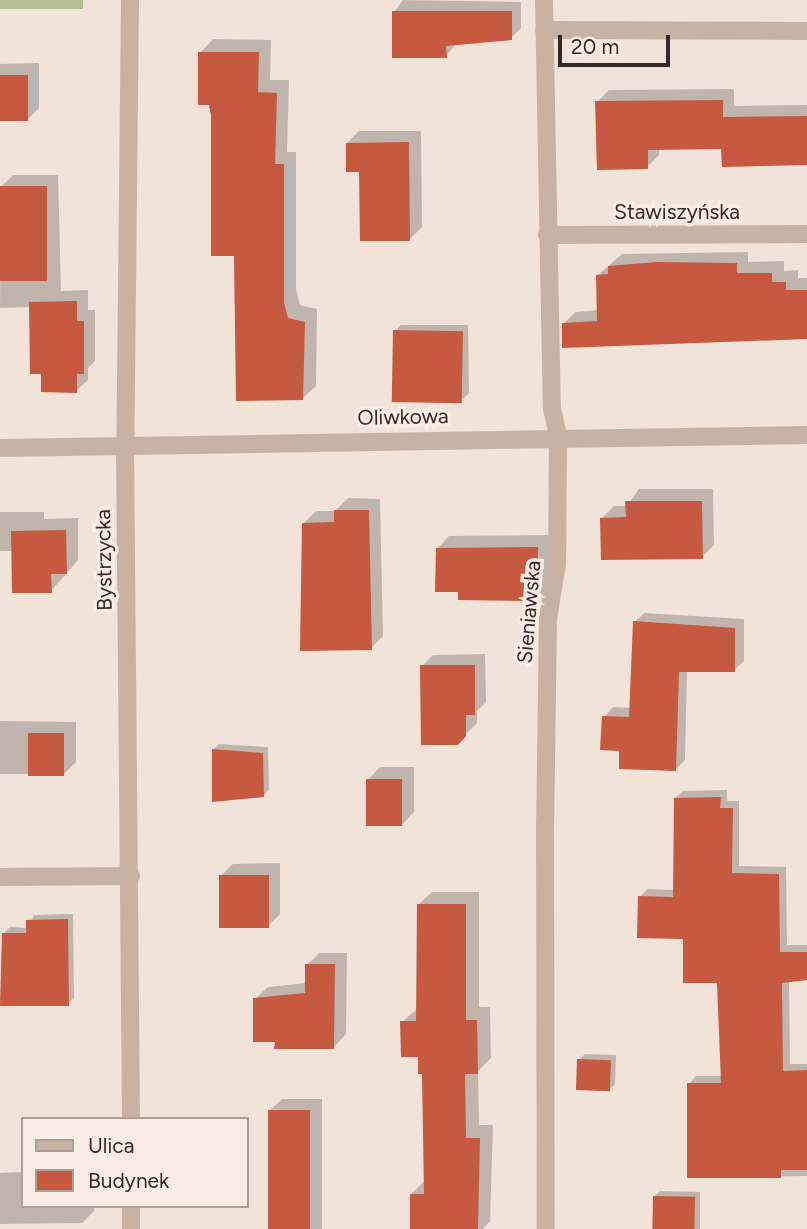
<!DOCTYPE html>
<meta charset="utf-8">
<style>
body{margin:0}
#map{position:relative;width:807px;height:1229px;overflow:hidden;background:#f1e3d7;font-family:Figtree,sans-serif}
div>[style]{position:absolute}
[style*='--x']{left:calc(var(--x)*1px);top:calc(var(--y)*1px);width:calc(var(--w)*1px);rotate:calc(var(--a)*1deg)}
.green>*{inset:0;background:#b4bf97;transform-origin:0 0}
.shadow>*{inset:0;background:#0003}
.building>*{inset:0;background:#c6593f;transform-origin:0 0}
.minor>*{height:18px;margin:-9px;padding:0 9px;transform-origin:9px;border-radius:9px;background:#c8b2a3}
.tertiary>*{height:18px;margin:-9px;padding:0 9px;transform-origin:9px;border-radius:9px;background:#c8b2a3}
span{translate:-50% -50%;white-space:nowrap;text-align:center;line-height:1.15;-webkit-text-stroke:7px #f9ede3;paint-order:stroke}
.street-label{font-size:21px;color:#332925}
.legend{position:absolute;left:21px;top:1117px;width:228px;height:91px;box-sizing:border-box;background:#f9ede3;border:2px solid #aa9f97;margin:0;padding:9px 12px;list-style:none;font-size:21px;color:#332925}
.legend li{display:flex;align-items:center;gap:14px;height:35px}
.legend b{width:35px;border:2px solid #aa9f97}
.scale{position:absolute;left:558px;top:35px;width:112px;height:32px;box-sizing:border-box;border:4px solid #332925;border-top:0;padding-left:9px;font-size:21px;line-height:24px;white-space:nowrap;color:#332925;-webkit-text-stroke:5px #f9ede3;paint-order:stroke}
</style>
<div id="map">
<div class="green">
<i style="left:0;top:0;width:83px;height:9px"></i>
</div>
<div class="shadow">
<i style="clip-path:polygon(403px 0,521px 2px,521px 28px,511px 38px,455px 45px,446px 56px,394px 12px)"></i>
<i style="clip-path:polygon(213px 39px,271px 40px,270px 80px,289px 80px,287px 152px,296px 152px,296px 289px,300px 305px,317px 309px,316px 386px,302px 399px,236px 254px,200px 53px)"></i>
<i style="clip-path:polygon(39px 63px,39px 108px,27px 120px,0 120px,0 64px)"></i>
<i style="clip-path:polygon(734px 89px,734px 106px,807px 105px,807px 164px,723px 147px,659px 148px,659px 155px,647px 167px,597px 102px,609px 90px)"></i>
<i style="clip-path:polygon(359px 131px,421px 131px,422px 227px,410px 239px,347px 143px)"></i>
<i style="clip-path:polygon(13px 175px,58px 175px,61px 291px,88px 290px,88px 310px,95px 310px,95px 361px,88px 368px,88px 380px,76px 391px,43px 372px,31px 307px,0 308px,1px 187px)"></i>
<i style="clip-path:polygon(748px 252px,748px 262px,784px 261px,784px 271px,798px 270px,798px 278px,807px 278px,807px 339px,563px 324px,576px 312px,599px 310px,598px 275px,622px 254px)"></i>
<i style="clip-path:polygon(401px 325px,468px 325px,469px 393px,463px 399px,395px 331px)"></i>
<i style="clip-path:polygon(639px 489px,713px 489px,714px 545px,702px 557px,602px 518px,614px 506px,627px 506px)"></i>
<i style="clip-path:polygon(348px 498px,380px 499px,383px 636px,371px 648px,304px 523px,316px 511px,335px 511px)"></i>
<i style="clip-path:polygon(0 512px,44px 512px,44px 519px,78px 518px,78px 560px,51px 591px,13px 551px,0 551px)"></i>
<i style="clip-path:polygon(549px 535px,550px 587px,537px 599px,460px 591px,437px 549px,449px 536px)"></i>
<i style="clip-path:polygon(644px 613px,744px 619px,744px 661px,734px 670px,687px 670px,685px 760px,675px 770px,621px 749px,604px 717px,613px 707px,631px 708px,635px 622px)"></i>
<i style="clip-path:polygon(485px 654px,486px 702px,477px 711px,477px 723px,457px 743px,422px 666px,433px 655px)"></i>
<i style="clip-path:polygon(0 721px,76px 722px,76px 762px,64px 774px,0 774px)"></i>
<i style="clip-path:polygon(219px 744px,268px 747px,269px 790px,263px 796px,213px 750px)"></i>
<i style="clip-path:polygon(380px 767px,414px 767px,414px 812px,402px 825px,368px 780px)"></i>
<i style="clip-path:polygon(727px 790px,727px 801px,739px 801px,739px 866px,786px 867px,787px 945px,807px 945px,807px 979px,789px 980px,790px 1064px,807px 1064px,807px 1176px,689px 1177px,689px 1084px,696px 1076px,722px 1076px,718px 981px,684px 938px,640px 897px,648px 889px,675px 890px,675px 798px,683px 791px)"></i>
<i style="clip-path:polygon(280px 863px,280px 914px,268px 926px,221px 876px,233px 864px)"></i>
<i style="clip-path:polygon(432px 892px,479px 892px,479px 1007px,490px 1007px,491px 1058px,478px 1071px,479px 1125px,493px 1125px,490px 1221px,483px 1229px,411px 1229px,411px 1194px,426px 1180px,424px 1072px,402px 1022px,418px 1008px,418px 905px)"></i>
<i style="clip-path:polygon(73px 914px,74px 998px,68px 1004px,0 1005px,4px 933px,10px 927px,28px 928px,34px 915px)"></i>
<i style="clip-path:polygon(319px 953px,347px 953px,346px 1034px,334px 1047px,276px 1040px,255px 999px,268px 987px,307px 983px,307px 965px)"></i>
<i style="clip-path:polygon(585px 1054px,616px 1055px,615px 1084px,609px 1090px,579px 1060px)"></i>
<i style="clip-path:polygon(282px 1099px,322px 1099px,322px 1229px,269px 1229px,269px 1111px)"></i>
<i style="clip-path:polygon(23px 1172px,23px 1206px,94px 1206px,94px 1211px,82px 1223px,0 1224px,0 1173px)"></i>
<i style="clip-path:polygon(660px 1191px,700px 1192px,700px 1229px,655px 1229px,654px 1197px)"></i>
</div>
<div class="building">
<i style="clip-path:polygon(392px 11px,512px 11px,512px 40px,446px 46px,447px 58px,392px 58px)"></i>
<i style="clip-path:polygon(198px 52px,259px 52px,258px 92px,277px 93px,275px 164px,284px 164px,284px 303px,288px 318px,305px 322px,303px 400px,236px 401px,234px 256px,211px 256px,211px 115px,209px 105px,198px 105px)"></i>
<i style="left:0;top:75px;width:28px;height:46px"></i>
<i style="clip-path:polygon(723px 100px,723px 117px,807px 116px,807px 165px,722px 167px,721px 149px,648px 150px,648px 169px,597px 170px,595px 101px)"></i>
<i style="clip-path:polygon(409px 142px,410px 241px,360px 241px,359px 172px,346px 172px,346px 143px)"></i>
<i style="left:0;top:186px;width:47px;height:95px"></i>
<i style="clip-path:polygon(657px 262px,737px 263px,737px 273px,772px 273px,772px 282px,786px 282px,786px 290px,807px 290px,807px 339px,562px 348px,562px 323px,597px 321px,596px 275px,608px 274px,608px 266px)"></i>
<i style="clip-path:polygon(77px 301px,77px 321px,84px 321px,84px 374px,77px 374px,77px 393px,41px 392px,41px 374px,30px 374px,29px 302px)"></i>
<i style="left:393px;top:330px;width:70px;height:72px;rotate:1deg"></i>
<i style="clip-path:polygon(625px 501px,702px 501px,703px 559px,601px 560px,600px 518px,626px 517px)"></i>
<i style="clip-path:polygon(334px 510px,369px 510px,372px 650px,300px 651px,302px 523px,334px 522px)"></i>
<i style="clip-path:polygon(66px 530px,67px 574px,51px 574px,52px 593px,12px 593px,11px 531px)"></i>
<i style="clip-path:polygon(538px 547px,538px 601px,458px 600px,458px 592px,435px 592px,436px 548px)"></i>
<i style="clip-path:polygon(633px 621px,735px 628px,735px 672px,679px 672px,676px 771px,619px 769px,619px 751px,600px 750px,602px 716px,629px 717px)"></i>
<i style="clip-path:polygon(420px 665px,475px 665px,475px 715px,466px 715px,466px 736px,458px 745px,421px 745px)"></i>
<i style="left:28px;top:733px;width:36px;height:43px"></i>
<i style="clip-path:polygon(212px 749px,263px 753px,264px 797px,212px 802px)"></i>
<i style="left:366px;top:779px;width:36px;height:47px"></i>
<i style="clip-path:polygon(721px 797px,720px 808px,733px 808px,732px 873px,779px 874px,780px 952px,807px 952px,807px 980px,782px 983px,783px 1071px,807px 1070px,807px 1170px,781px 1170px,781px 1178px,687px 1178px,687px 1083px,721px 1083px,717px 983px,683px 983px,683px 939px,637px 938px,638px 896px,673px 897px,674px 798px)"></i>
<i style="left:219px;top:875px;width:50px;height:53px"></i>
<i style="clip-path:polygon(417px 904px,466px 904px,466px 1020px,477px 1020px,478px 1074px,465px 1074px,466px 1138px,480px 1138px,478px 1229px,410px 1229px,410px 1194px,424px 1194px,422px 1074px,418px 1074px,418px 1057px,401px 1057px,400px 1021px,416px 1021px)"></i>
<i style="clip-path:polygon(68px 919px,69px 1006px,0 1006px,2px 933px,26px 933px,26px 920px)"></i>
<i style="clip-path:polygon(305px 964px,335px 964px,334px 1049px,274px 1049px,275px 1042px,253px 1042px,253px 998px,305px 993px)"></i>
<i style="left:577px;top:1059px;width:34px;height:31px;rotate:2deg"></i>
<i style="left:268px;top:1110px;width:42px;height:119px"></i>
<i style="left:653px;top:1196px;width:42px;height:33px;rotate:1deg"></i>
</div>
<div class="minor">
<i style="--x:544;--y:0;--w:409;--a:88.9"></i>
<i style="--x:552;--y:409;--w:28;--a:77"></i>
<i style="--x:558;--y:436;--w:128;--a:90.4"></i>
<i style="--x:557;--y:564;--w:56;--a:99.3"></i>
<i style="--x:548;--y:619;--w:204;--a:90.8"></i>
<i style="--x:545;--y:823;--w:406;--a:89.9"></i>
<i style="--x:544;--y:30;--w:263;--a:0.2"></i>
<i style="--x:547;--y:235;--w:260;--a:-0.2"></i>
<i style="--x:0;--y:448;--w:807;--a:-0.92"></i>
<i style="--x:0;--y:877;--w:131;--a:-0.4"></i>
</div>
<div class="tertiary">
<i style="--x:130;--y:0;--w:445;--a:90.6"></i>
<i style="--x:125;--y:445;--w:674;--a:89.49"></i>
<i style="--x:131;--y:1229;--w:23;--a:-90"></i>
</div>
<div class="street-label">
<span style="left:677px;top:212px">Stawiszyńska</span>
<span style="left:403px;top:417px;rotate:-1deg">Oliwkowa</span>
<span style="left:104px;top:560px;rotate:-91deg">Bystrzycka</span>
<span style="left:529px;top:612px;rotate:-85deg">Sieniawska</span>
</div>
<ul class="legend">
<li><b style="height:9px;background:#c8b2a3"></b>Ulica</li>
<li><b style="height:19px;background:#c6593f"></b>Budynek</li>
</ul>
<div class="scale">20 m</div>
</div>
